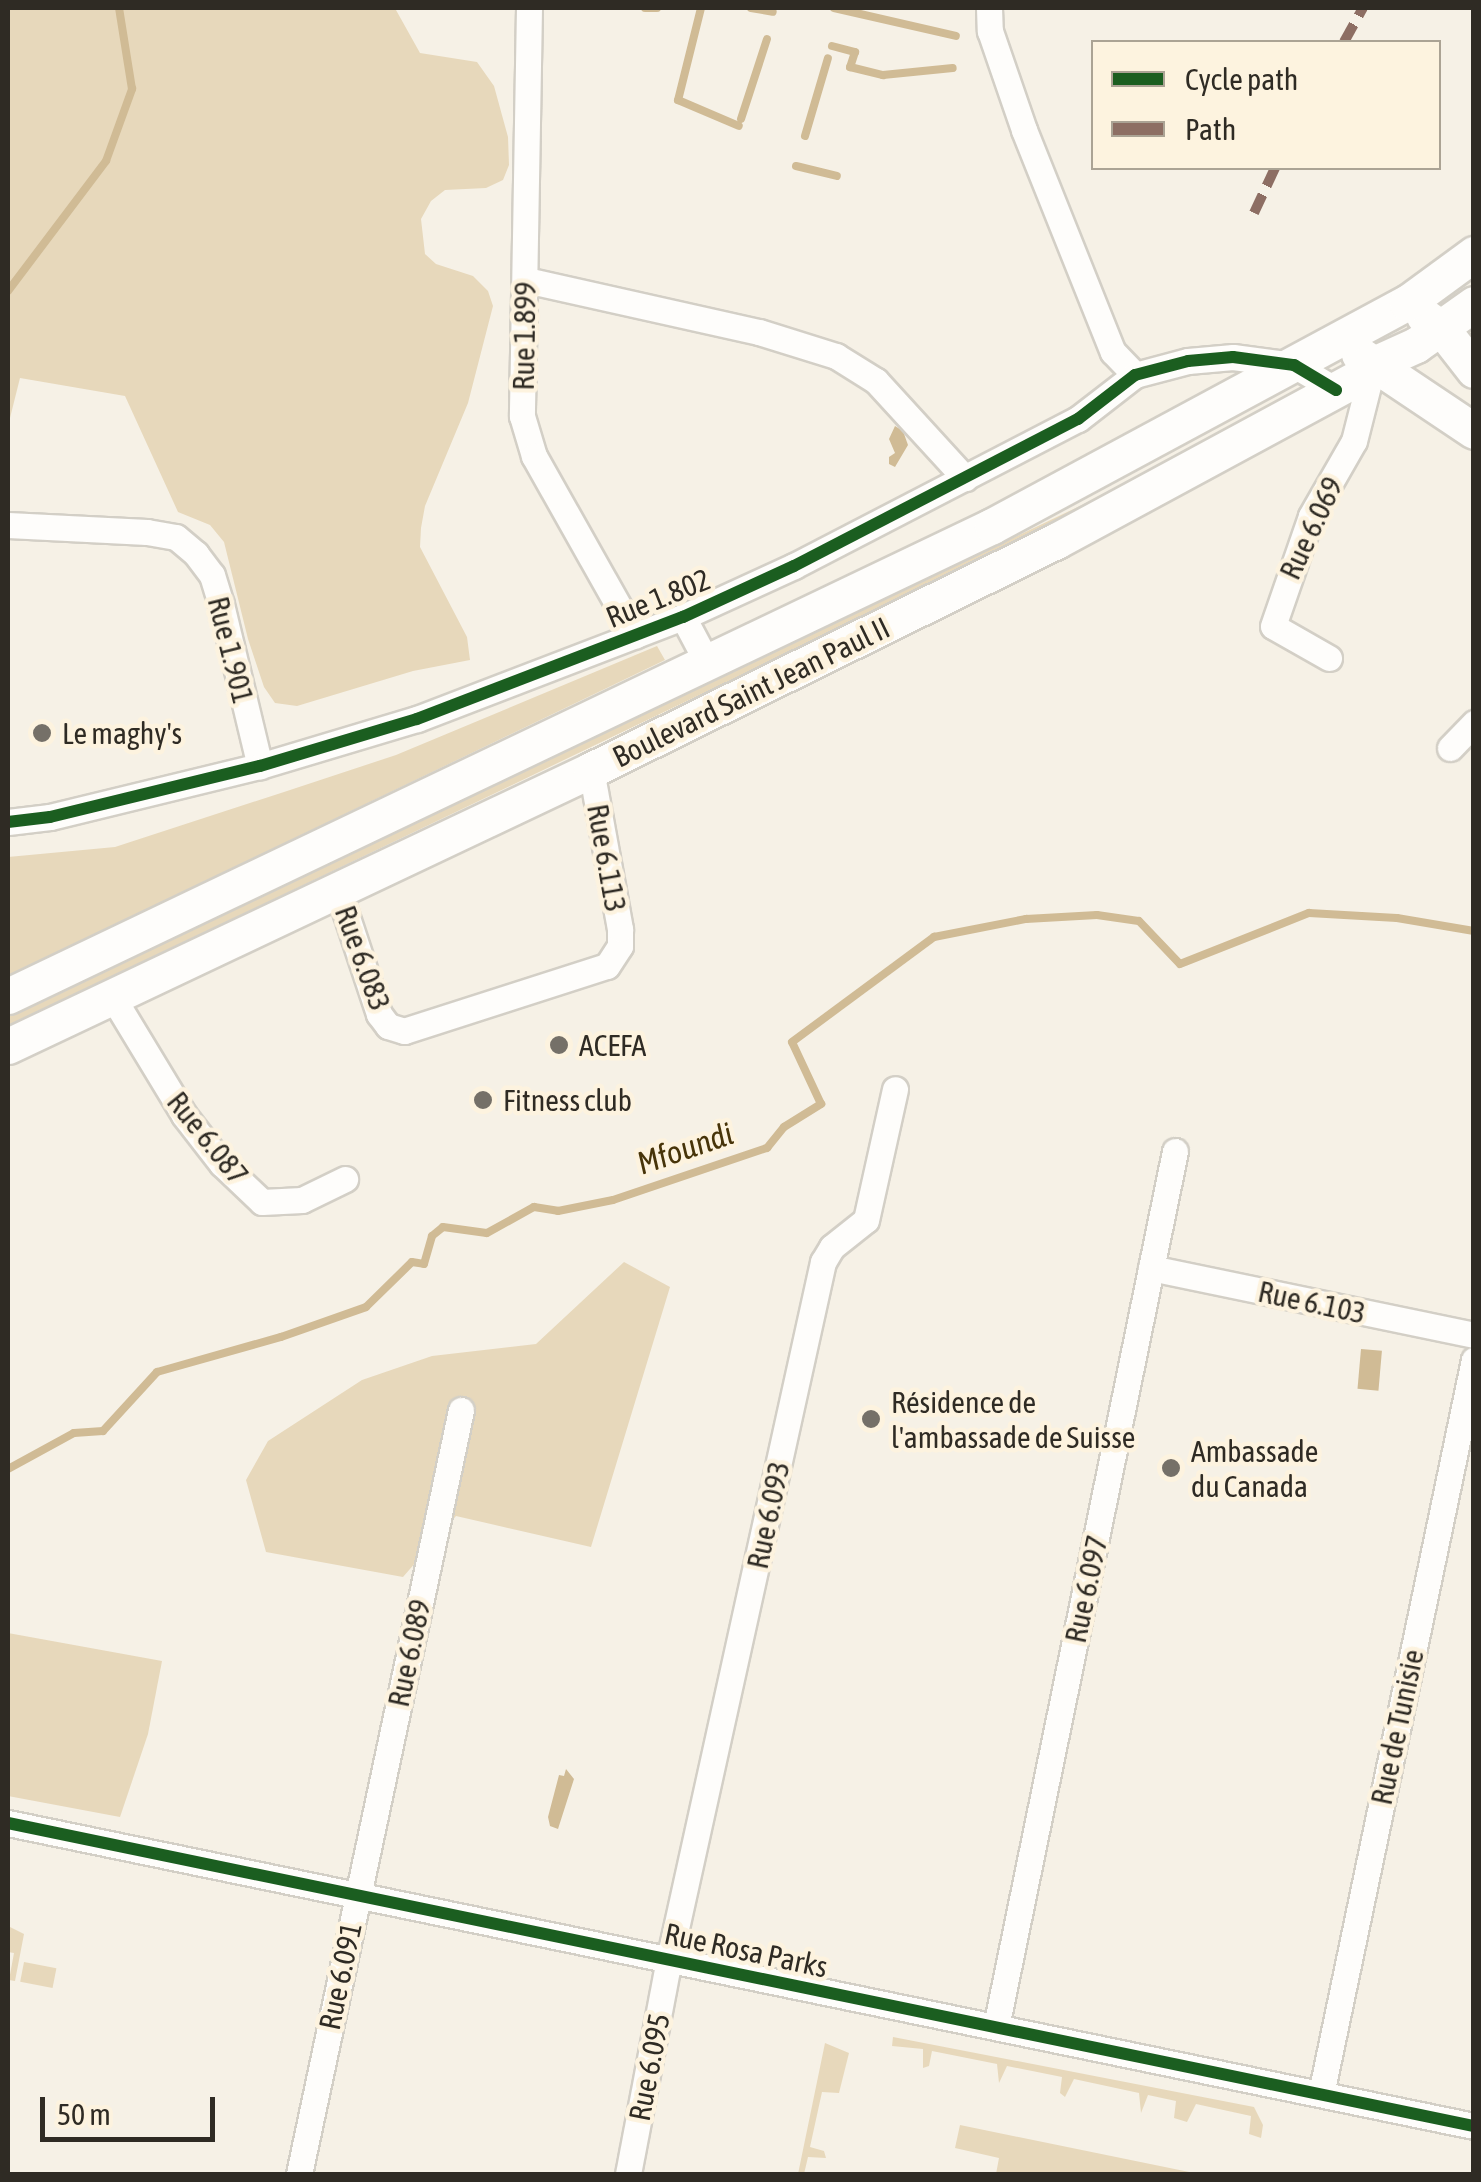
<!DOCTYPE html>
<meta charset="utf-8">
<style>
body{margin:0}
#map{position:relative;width:1481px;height:2182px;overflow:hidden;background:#f6f1e6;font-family:"Asap Condensed",sans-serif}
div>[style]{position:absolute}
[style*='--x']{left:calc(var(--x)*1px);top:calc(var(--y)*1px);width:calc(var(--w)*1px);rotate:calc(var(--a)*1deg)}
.green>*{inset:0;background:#e7d8bb;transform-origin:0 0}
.water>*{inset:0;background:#d0bb95;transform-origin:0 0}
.stream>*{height:8px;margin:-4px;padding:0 4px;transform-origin:4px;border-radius:4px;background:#d0bb95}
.roads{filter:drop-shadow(2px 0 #d3cfc6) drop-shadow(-2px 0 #d3cfc6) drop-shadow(0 2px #d3cfc6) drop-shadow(0 -2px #d3cfc6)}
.minor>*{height:25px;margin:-12.5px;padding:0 12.5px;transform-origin:12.5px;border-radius:12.5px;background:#fefdfb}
.secondary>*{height:35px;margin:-17.5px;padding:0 17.5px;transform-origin:17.5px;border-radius:17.5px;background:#fefdfb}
.quiet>*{height:10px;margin-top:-5px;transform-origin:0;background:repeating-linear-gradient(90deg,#8d6e63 0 20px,transparent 0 30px)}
.cycleway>*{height:12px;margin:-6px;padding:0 6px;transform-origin:6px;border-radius:6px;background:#1b5e20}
.dots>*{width:28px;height:28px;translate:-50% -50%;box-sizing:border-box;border:5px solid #fdf3df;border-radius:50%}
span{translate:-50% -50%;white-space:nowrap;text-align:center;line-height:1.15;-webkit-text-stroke:9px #fdf3df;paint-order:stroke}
.street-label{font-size:30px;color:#2f2b24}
.poi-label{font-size:30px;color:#2f2b24}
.left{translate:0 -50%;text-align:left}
.water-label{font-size:32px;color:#473409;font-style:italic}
.frame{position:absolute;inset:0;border:10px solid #2f2b24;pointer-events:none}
.legend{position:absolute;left:1091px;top:40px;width:350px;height:130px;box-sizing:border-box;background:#fdf3df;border:2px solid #aba394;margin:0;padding:12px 18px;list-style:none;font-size:30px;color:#2f2b24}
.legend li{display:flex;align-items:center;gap:20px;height:50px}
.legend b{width:50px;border:2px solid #aba394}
.scale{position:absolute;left:40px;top:2097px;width:175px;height:45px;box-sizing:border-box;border:5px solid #2f2b24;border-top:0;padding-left:12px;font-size:30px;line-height:35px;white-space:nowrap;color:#2f2b24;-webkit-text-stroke:8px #fdf3df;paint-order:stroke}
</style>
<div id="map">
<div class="green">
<i style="clip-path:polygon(8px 8px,396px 10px,420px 53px,477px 62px,494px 86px,508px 137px,509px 165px,503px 180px,486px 188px,445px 190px,431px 201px,421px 219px,425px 254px,436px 264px,473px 276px,488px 291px,493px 306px,468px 403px,425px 506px,421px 528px,420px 547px,467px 637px,470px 660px,413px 671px,297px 706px,275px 703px,264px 687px,248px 639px,224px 542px,210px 525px,178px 512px,125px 396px,20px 378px,8px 426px)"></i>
<i style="clip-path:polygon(1300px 390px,1095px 505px,8px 1027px,8px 1016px,1082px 505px)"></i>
<i style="clip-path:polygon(657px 646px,665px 660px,8px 976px,8px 857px,115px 847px,284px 792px,396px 755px)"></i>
<i style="clip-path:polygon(624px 1262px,670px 1287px,591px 1547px,456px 1516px,403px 1577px,266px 1552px,246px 1480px,268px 1441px,362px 1380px,432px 1356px,536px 1344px)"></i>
<i style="clip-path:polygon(8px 1633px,162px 1661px,148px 1734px,120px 1817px,8px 1796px)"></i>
<i style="clip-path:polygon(8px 1926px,24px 1934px,15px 1981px,9px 1980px,14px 1953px,8px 1952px)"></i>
<i style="left:24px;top:1962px;width:33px;height:20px;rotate:11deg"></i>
<i style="clip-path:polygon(893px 2037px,1254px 2107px,1263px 2125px,1261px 2138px,1249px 2134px,1251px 2116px,1196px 2104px,1187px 2122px,1174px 2118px,1176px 2101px,1148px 2095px,1141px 2113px,1139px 2093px,1074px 2079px,1065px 2097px,1060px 2093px,1062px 2077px,1007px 2066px,999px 2083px,997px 2064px,932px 2051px,929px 2066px,923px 2068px,923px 2049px,892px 2046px)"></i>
<i style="clip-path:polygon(825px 2043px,849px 2053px,839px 2093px,822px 2092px,810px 2147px,824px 2151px,826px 2158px,808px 2157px,804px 2174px,798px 2174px)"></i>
<i style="clip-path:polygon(960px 2125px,1199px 2174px,996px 2174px,999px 2158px,955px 2148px)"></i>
</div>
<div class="water">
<i style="clip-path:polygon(895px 426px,903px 431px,908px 445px,895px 467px,889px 464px,889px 457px,895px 453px,889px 439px)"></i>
<i style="left:1361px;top:1349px;width:21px;height:40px;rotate:5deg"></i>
<i style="clip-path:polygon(566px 1769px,574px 1779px,558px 1829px,550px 1826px,548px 1817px,559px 1775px,564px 1776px)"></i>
</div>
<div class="stream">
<i style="--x:645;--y:8;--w:12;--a:0"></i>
<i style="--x:701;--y:8;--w:95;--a:104"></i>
<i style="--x:678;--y:100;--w:66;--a:23.1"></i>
<i style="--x:751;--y:8;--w:22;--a:10"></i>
<i style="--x:834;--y:8;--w:125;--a:12.9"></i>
<i style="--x:832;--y:46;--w:24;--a:15"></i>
<i style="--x:855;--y:52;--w:16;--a:108"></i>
<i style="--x:850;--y:67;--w:34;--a:14"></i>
<i style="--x:883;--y:75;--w:70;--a:-5.7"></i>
<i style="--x:741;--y:119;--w:84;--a:-72"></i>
<i style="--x:805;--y:136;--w:81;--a:-73.6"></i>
<i style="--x:796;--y:166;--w:42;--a:13.7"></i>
<i style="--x:8;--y:291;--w:163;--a:-53"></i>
<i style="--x:106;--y:161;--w:77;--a:-70.1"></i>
<i style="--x:132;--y:89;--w:82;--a:-99.1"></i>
<i style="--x:8;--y:1469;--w:75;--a:-28.6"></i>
<i style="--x:74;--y:1433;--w:29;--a:-4"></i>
<i style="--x:103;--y:1431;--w:80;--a:-47.5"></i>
<i style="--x:157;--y:1372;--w:129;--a:-15.8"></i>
<i style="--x:281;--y:1337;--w:90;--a:-19.4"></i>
<i style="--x:366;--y:1307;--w:64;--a:-44.4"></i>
<i style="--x:412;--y:1262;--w:12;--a:9"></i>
<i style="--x:424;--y:1264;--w:29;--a:-74"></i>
<i style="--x:432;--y:1236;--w:14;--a:-39"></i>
<i style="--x:443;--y:1227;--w:44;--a:7.8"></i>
<i style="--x:487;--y:1233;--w:54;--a:-29"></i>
<i style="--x:534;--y:1207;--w:24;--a:9"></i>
<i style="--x:558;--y:1211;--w:56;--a:-11.3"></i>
<i style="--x:613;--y:1200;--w:163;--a:-18.7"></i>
<i style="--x:767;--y:1148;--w:27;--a:-51"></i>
<i style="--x:784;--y:1127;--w:44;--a:-31.9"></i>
<i style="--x:821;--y:1104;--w:68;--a:-115.1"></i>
<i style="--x:792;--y:1042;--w:177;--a:-36.5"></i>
<i style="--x:934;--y:937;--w:94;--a:-11.1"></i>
<i style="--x:1026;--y:919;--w:71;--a:-3.2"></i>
<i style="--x:1097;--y:915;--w:42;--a:8.1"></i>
<i style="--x:1139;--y:921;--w:59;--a:46.4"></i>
<i style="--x:1180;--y:964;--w:139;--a:-21.6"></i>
<i style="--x:1309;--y:913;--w:88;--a:3.3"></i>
<i style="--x:1397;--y:918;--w:78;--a:9.6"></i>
</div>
<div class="roads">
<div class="minor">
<i style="--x:529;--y:8;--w:408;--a:91"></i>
<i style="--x:522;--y:416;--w:42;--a:73.3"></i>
<i style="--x:534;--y:456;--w:206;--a:60.6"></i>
<i style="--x:989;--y:8;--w:23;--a:88"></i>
<i style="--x:990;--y:31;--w:105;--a:71"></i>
<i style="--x:1024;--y:130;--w:239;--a:68.2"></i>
<i style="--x:1113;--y:352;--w:32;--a:46"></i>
<i style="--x:526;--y:280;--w:239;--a:12.6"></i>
<i style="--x:759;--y:332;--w:81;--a:17.3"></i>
<i style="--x:836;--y:356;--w:47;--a:32"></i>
<i style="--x:876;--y:381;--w:132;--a:47.5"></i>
<i style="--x:8;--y:525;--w:139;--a:2.9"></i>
<i style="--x:147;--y:532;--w:29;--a:10"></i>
<i style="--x:176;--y:537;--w:26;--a:40"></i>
<i style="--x:196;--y:554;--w:26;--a:53"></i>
<i style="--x:212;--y:575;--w:30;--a:73"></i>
<i style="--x:221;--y:604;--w:167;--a:76.5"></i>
<i style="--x:683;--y:617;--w:53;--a:62"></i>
<i style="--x:1329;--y:658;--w:64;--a:-150.3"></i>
<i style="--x:1273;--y:626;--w:116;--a:-70.9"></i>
<i style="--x:1311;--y:516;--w:86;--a:-60.2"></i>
<i style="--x:1354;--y:441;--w:73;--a:-75.8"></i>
<i style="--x:1450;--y:748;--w:35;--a:-46"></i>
<i style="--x:8;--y:822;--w:42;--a:-6.8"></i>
<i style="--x:50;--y:817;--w:216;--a:-13.7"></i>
<i style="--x:260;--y:766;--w:164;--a:-16.7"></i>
<i style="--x:417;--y:719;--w:285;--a:-21"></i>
<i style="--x:683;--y:617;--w:122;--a:-24.7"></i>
<i style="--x:794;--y:566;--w:320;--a:-27.4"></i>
<i style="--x:1078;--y:419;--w:72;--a:-37.7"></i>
<i style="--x:1135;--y:375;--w:55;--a:-14.8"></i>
<i style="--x:1188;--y:361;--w:45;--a:-5.1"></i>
<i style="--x:1233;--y:357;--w:62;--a:7.5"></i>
<i style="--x:1294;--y:365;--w:49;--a:30.8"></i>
<i style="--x:338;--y:890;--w:131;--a:71.7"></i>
<i style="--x:379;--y:1014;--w:15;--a:53"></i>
<i style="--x:388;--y:1026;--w:17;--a:17"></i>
<i style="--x:404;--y:1031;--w:213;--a:-17.8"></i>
<i style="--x:607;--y:966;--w:24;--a:-57"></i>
<i style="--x:620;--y:946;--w:17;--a:-90"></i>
<i style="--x:620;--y:929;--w:162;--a:-100.3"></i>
<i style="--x:112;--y:996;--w:139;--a:58.8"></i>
<i style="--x:184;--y:1115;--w:62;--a:52.2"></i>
<i style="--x:222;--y:1164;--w:55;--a:43.5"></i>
<i style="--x:262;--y:1202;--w:40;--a:-2.9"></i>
<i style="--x:302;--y:1200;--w:48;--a:-26"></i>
<i style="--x:1151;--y:1268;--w:330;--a:11.7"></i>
<i style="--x:8;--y:1823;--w:1497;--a:11.68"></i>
<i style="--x:996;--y:2027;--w:894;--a:-78.45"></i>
<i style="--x:1321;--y:2094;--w:750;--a:-78.23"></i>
<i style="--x:299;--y:2174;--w:781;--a:-78.03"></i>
<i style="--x:628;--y:2174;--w:218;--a:-79.2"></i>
<i style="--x:669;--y:1960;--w:715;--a:-77.56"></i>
<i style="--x:823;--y:1262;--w:17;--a:-59"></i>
<i style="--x:832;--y:1247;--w:43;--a:-38.5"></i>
<i style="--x:866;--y:1220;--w:134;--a:-77.5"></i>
</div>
<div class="secondary">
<i style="--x:1424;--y:316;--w:22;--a:36"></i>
<i style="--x:1442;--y:329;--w:52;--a:52"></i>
<i style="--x:1359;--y:354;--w:138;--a:33.8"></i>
<i style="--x:8;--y:996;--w:1090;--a:-25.53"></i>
<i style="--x:992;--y:526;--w:471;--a:-28.3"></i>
<i style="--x:1407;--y:303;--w:83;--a:-36.2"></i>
<i style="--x:8;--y:1046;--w:645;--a:-25.33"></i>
<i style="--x:591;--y:770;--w:518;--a:-26.22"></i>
<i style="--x:1056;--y:541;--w:359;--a:-28.4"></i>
<i style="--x:1372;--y:370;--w:6;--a:-72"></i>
<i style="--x:1374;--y:364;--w:46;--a:-24.3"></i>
<i style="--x:1416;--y:345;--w:71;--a:-35.3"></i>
</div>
</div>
<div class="quiet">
<i style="--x:1344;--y:42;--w:39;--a:-61"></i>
<i style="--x:1254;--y:213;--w:50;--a:-65"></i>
</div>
<div class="cycleway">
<i style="--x:8;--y:822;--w:42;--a:-6.8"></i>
<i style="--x:50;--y:817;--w:216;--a:-13.7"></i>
<i style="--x:260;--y:766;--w:164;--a:-16.7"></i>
<i style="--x:417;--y:719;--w:285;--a:-21"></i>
<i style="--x:683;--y:617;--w:122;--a:-24.7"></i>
<i style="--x:794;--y:566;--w:320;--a:-27.4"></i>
<i style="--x:1078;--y:419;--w:72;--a:-37.7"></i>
<i style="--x:1135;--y:375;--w:55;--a:-14.8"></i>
<i style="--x:1188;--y:361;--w:45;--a:-5.1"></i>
<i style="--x:1233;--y:357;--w:62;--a:7.5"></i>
<i style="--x:1294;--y:365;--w:49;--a:30.8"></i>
<i style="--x:8;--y:1823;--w:1497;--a:11.68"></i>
</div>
<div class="dots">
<i style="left:42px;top:733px;background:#757068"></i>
<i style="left:559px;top:1045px;background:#757068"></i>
<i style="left:483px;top:1100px;background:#757068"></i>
<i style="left:871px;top:1419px;background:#757068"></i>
<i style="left:1171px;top:1468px;background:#757068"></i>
</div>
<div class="street-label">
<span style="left:524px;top:336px;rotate:-89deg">Rue 1.899</span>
<span style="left:1311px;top:528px;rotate:-65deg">Rue 6.069</span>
<span style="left:658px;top:598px;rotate:-22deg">Rue 1.802</span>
<span style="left:231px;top:650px;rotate:76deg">Rue 1.901</span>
<span style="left:751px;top:692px;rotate:-26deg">Boulevard Saint Jean Paul II</span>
<span style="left:607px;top:858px;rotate:80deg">Rue 6.113</span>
<span style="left:363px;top:958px;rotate:70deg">Rue 6.083</span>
<span style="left:208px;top:1138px;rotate:51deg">Rue 6.087</span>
<span style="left:1312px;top:1302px;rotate:12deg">Rue 6.103</span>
<span style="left:768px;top:1515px;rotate:-78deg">Rue 6.093</span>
<span style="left:1086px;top:1589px;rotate:-78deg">Rue 6.097</span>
<span style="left:409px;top:1653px;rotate:-78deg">Rue 6.089</span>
<span style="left:1397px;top:1727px;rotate:-78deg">Rue de Tunisie</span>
<span style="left:746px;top:1950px;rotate:12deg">Rue Rosa Parks</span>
<span style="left:340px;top:1976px;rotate:-78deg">Rue 6.091</span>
<span style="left:649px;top:2067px;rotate:-79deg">Rue 6.095</span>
</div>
<div class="poi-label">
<span class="left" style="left:62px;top:733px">Le maghy's</span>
<span class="left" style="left:579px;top:1045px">ACEFA</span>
<span class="left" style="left:503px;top:1100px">Fitness club</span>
<span class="left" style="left:891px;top:1419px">Résidence de<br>l'ambassade de Suisse</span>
<span class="left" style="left:1191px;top:1468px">Ambassade<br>du Canada</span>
</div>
<div class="water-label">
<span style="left:685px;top:1149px;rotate:-19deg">Mfoundi</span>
</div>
<div class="frame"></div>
<ul class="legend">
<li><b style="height:12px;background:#1b5e20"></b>Cycle path</li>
<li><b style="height:12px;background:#8d6e63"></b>Path</li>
</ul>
<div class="scale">50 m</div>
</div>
